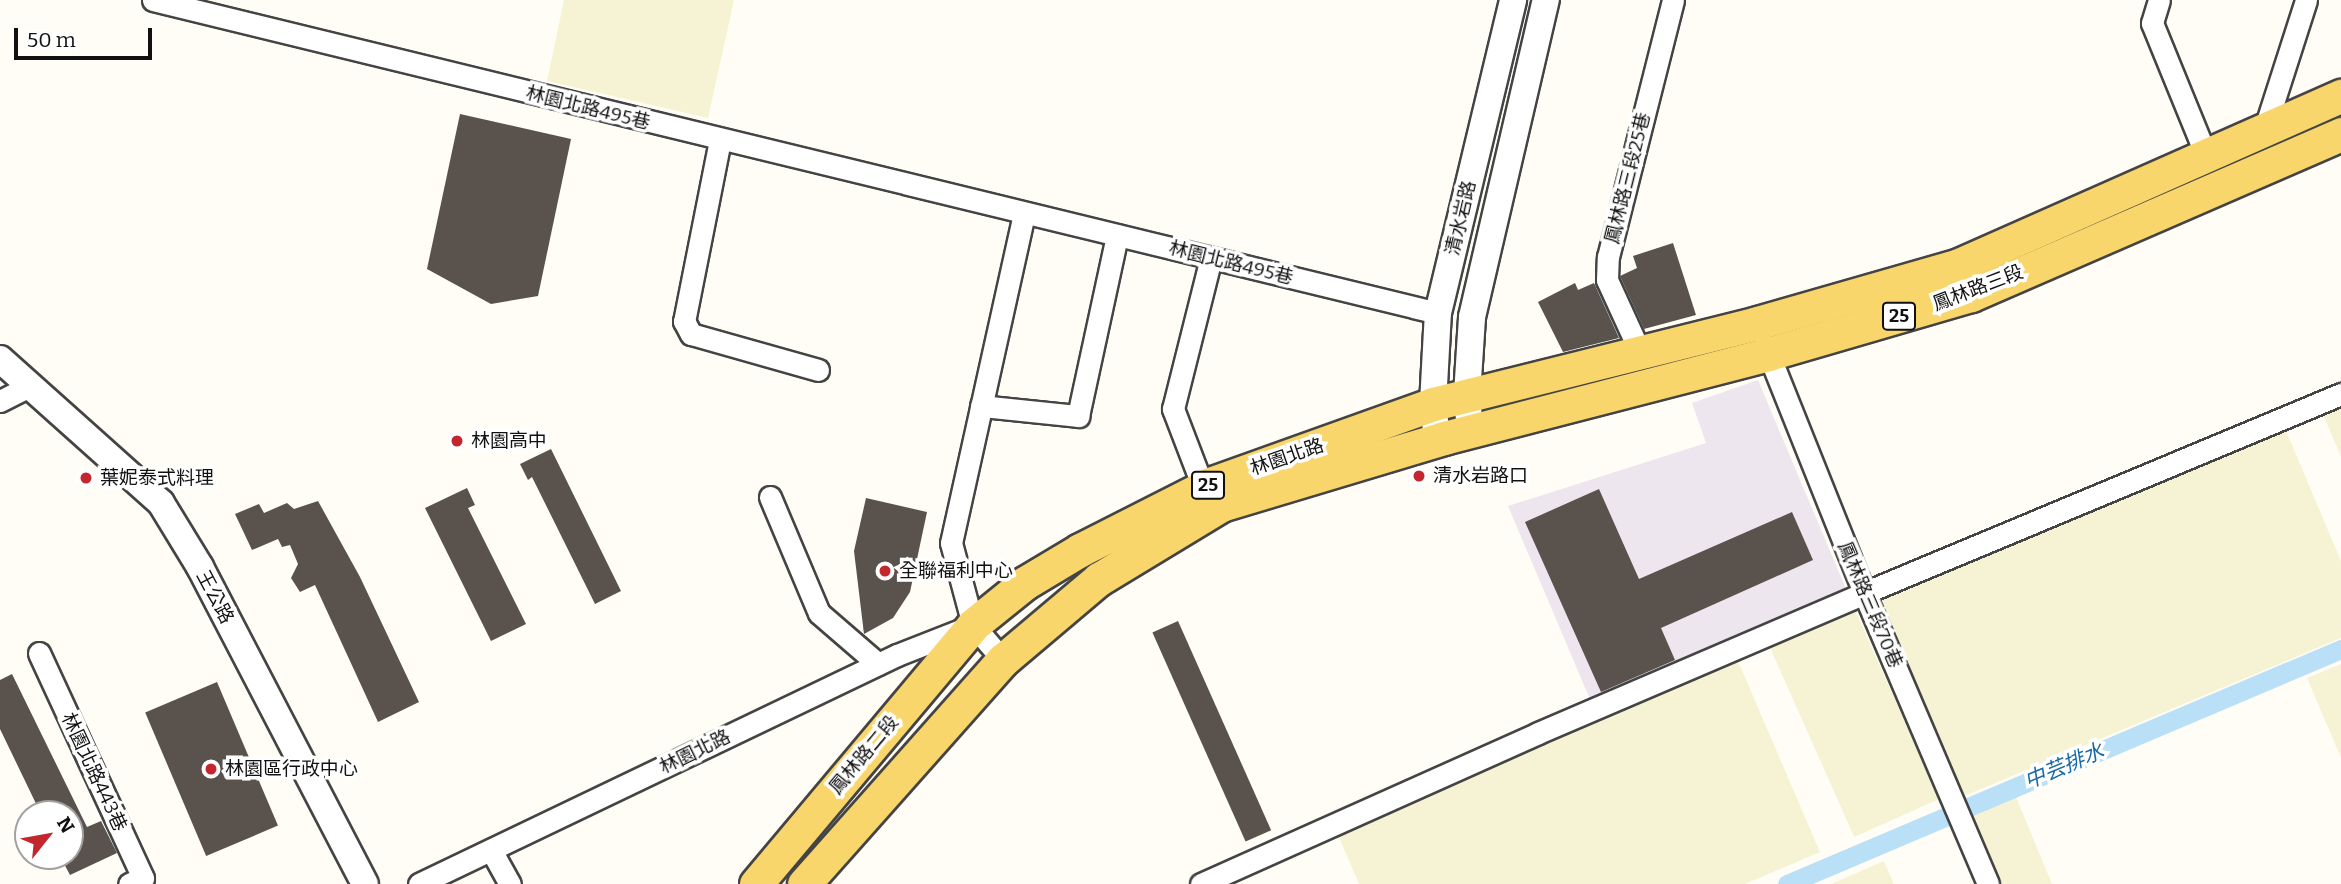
<!DOCTYPE html>
<meta charset="utf-8">
<style>
body{margin:0}
#map{position:relative;width:2341px;height:884px;overflow:hidden;background:#fffdf5;font-family:Bitter,"Noto Sans TC",serif}
div>[style]{position:absolute}
[style*='--x']{left:calc(var(--x)*1px);top:calc(var(--y)*1px);width:calc(var(--w)*1px);rotate:calc(var(--a)*1deg)}
.industrial>*{inset:0;background:#eee6ef}
.farmland>*{inset:0;background:#f6f3d4;transform-origin:0 0}
.canal>*{height:19px;margin:-9.5px;padding:0 9.5px;transform-origin:9.5px;border-radius:9.5px;background:#b9e0f7}
.building>*{inset:0;background:#5a524d;transform-origin:0 0}
.roads{filter:drop-shadow(2px 0 #444) drop-shadow(-2px 0 #444) drop-shadow(0 2px #444) drop-shadow(0 -2px #444)}
.minor>*{height:21px;margin:-10.5px;padding:0 10.5px;transform-origin:10.5px;border-radius:10.5px;background:#fff}
.tertiary>*{height:26px;margin:-13px;padding:0 13px;transform-origin:13px;border-radius:13px;background:#fff}
.primary>*{height:33px;margin:-16.5px;padding:0 16.5px;transform-origin:16.5px;border-radius:16.5px;background:#f9d66b}
.dots>*{width:19px;height:19px;translate:-50% -50%;box-sizing:border-box;border:4px solid #fff;border-radius:50%}
span{translate:-50% -50%;white-space:nowrap;text-align:center;line-height:1.15;-webkit-text-stroke:7px #fff;paint-order:stroke}
.shield-label span{padding:2px 5px;background:#fff;border:2px solid;border-radius:5px;-webkit-text-stroke-width:0}
.shield-label{font-size:18px;color:#111;font-weight:700}
.street-label{font-size:19px;color:#111}
.poi-label{font-size:19px;color:#111}
.left{translate:0 -50%;text-align:left}
.water-label{font-size:21px;color:#1768a6;font-style:italic}
.north{position:absolute;left:14px;top:800px;width:70px;height:70px;box-sizing:border-box;background:#fff;border:2px solid #a0a0a0;border-radius:50%;rotate:59deg;font-size:19px;font-weight:700;line-height:28px;text-align:center;color:#111}
.north::after{content:'';display:block;margin:auto;width:24px;height:32px;background:#c4262e;clip-path:polygon(50% 0,100% 100%,50% 72%,0 100%)}
.scale{position:absolute;left:14px;top:28px;width:138px;height:32px;box-sizing:border-box;border:4px solid #111;border-top:0;padding-left:9px;font-size:21px;line-height:24px;white-space:nowrap;color:#111;-webkit-text-stroke:5px #fff;paint-order:stroke}
</style>
<div id="map">
<div class="industrial">
<i style="clip-path:polygon(1758px 380px,1849px 596px,1592px 704px,1508px 506px,1706px 443px,1692px 403px)"></i>
</div>
<div class="farmland">
<i style="clip-path:polygon(564px 0,734px 0,708px 118px,547px 81px)"></i>
<i style="clip-path:polygon(2341px 399px,2341px 457px,2320px 407px)"></i>
<i style="clip-path:polygon(2284px 426px,2341px 561px,2341px 638px,1962px 797px,1878px 596px)"></i>
<i style="left:1855px;top:610px;width:207px;height:93px;rotate:66deg"></i>
<i style="clip-path:polygon(1738px 661px,1820px 852px,1745px 884px,1359px 884px,1337px 833px)"></i>
<i style="clip-path:polygon(2341px 664px,2341px 758px,2307px 678px)"></i>
<i style="clip-path:polygon(2016px 797px,2052px 884px,2002px 884px,1973px 815px)"></i>
<i style="clip-path:polygon(1884px 861px,1894px 884px,1831px 884px)"></i>
</div>
<div class="canal">
<i style="--x:1787;--y:884;--w:602;--a:-22.99"></i>
</div>
<div class="building">
<i style="clip-path:polygon(460px 114px,571px 139px,538px 296px,491px 304px,427px 269px)"></i>
<i style="clip-path:polygon(1673px 243px,1696px 315px,1644px 329px,1620px 276px,1637px 268px,1633px 256px)"></i>
<i style="clip-path:polygon(1575px 283px,1578px 290px,1594px 283px,1619px 338px,1563px 352px,1538px 302px)"></i>
<i style="clip-path:polygon(551px 449px,621px 591px,595px 604px,532px 477px,528px 480px,520px 464px)"></i>
<i style="clip-path:polygon(467px 488px,475px 505px,468px 508px,526px 624px,491px 641px,425px 508px)"></i>
<i style="clip-path:polygon(1599px 489px,1639px 579px,1792px 512px,1813px 560px,1661px 628px,1675px 660px,1601px 692px,1525px 522px)"></i>
<i style="clip-path:polygon(866px 498px,927px 512px,910px 592px,893px 618px,864px 634px,854px 551px)"></i>
<i style="clip-path:polygon(318px 501px,360px 577px,419px 702px,378px 722px,315px 585px,300px 592px,291px 578px,298px 564px,290px 545px,282px 547px,278px 539px,252px 550px,235px 514px,259px 504px,264px 513px,287px 503px,294px 509px)"></i>
<i style="left:1178px;top:621px;width:229px;height:28px;rotate:66deg"></i>
<i style="clip-path:polygon(12px 674px,87px 827px,101px 821px,117px 853px,70px 875px,60px 856px,70px 856px,70px 814px,41px 814px,0 729px,0 680px)"></i>
<i style="left:217px;top:682px;width:156px;height:78px;rotate:67deg"></i>
</div>
<div class="roads">
<div class="minor">
<i style="--x:153;--y:0;--w:1323;--a:13.69"></i>
<i style="--x:2159;--y:0;--w:24;--a:107"></i>
<i style="--x:2152;--y:23;--w:143;--a:67.8"></i>
<i style="--x:2265;--y:128;--w:134;--a:-72.2"></i>
<i style="--x:720;--y:140;--w:185;--a:101.2"></i>
<i style="--x:684;--y:321;--w:15;--a:62"></i>
<i style="--x:691;--y:334;--w:132;--a:15.8"></i>
<i style="--x:1765;--y:345;--w:267;--a:68.2"></i>
<i style="--x:1864;--y:593;--w:316;--a:66.9"></i>
<i style="--x:1640;--y:352;--w:79;--a:-114.6"></i>
<i style="--x:1607;--y:280;--w:23;--a:-88"></i>
<i style="--x:1608;--y:257;--w:265;--a:-75.8"></i>
<i style="--x:0;--y:401;--w:36;--a:-27"></i>
<i style="--x:981;--y:406;--w:98;--a:5.9"></i>
<i style="--x:1078;--y:416;--w:185;--a:-77.8"></i>
<i style="--x:1203;--y:487;--w:84;--a:-111"></i>
<i style="--x:1173;--y:409;--w:156;--a:-75.9"></i>
<i style="--x:770;--y:497;--w:126;--a:67.1"></i>
<i style="--x:819;--y:613;--w:78;--a:40.8"></i>
<i style="--x:39;--y:653;--w:248;--a:65.2"></i>
<i style="--x:143;--y:878;--w:15;--a:157"></i>
<i style="--x:1003;--y:660;--w:46;--a:-130.6"></i>
<i style="--x:973;--y:625;--w:85;--a:-105"></i>
<i style="--x:951;--y:543;--w:338;--a:-77.5"></i>
<i style="--x:491;--y:850;--w:39;--a:61"></i>
<i style="--x:419;--y:884;--w:530;--a:-25.6"></i>
<i style="--x:897;--y:655;--w:76;--a:-21.5"></i>
<i style="--x:1201;--y:884;--w:369;--a:-24.1"></i>
<i style="--x:1538;--y:733;--w:355;--a:-23.2"></i>
<i style="--x:1864;--y:593;--w:517;--a:-22.65"></i>
</div>
<div class="tertiary">
<i style="--x:0;--y:359;--w:216;--a:41.8"></i>
<i style="--x:161;--y:503;--w:75;--a:58.6"></i>
<i style="--x:200;--y:567;--w:357;--a:62.5"></i>
<i style="--x:1470;--y:431;--w:36;--a:-95"></i>
<i style="--x:1467;--y:395;--w:78;--a:-86.3"></i>
<i style="--x:1472;--y:317;--w:326;--a:-76.9"></i>
<i style="--x:1437;--y:440;--w:36;--a:-96"></i>
<i style="--x:1433;--y:404;--w:91;--a:-86.9"></i>
<i style="--x:1438;--y:313;--w:322;--a:-76.5"></i>
</div>
<div class="primary">
<i style="--x:756;--y:884;--w:338;--a:-50"></i>
<i style="--x:973;--y:625;--w:67;--a:-38.9"></i>
<i style="--x:1025;--y:583;--w:64;--a:-31"></i>
<i style="--x:1080;--y:550;--w:146;--a:-26.9"></i>
<i style="--x:1210;--y:484;--w:237;--a:-19.7"></i>
<i style="--x:1433;--y:404;--w:334;--a:-14"></i>
<i style="--x:1757;--y:323;--w:210;--a:-16"></i>
<i style="--x:1959;--y:265;--w:418;--a:-23.9"></i>
<i style="--x:804;--y:884;--w:300;--a:-48.4"></i>
<i style="--x:1003;--y:660;--w:126;--a:-40.2"></i>
<i style="--x:1099;--y:579;--w:143;--a:-31.2"></i>
<i style="--x:1221;--y:505;--w:233;--a:-16.7"></i>
<i style="--x:1444;--y:438;--w:335;--a:-14.5"></i>
<i style="--x:1768;--y:354;--w:211;--a:-16.2"></i>
<i style="--x:1971;--y:295;--w:404;--a:-23.5"></i>
</div>
</div>
<div class="dots">
<i style="left:457px;top:441px;background:#c4262e"></i>
<i style="left:1419px;top:476px;background:#c4262e"></i>
<i style="left:86px;top:478px;background:#c4262e"></i>
<i style="left:885px;top:571px;background:#c4262e"></i>
<i style="left:211px;top:769px;background:#c4262e"></i>
</div>
<div class="shield-label">
<span style="left:1899px;top:316px">25</span>
<span style="left:1208px;top:485px">25</span>
</div>
<div class="street-label">
<span style="left:588px;top:108px;rotate:14deg">林園北路495巷</span>
<span style="left:1628px;top:178px;rotate:-76deg">鳳林路三段25巷</span>
<span style="left:1461px;top:218px;rotate:-77deg">清水岩路</span>
<span style="left:1231px;top:263px;rotate:14deg">林園北路495巷</span>
<span style="left:1978px;top:288px;rotate:-21deg">鳳林路三段</span>
<span style="left:1287px;top:457px;rotate:-19deg">林園北路</span>
<span style="left:215px;top:597px;rotate:62deg">王公路</span>
<span style="left:1870px;top:605px;rotate:67deg">鳳林路三段70巷</span>
<span style="left:695px;top:752px;rotate:-26deg">林園北路</span>
<span style="left:864px;top:755px;rotate:-50deg">鳳林路二段</span>
<span style="left:94px;top:772px;rotate:65deg">林園北路443巷</span>
</div>
<div class="poi-label">
<span class="left" style="left:471px;top:441px">林園高中</span>
<span class="left" style="left:1433px;top:476px">清水岩路口</span>
<span class="left" style="left:100px;top:478px">葉妮泰式料理</span>
<span class="left" style="left:899px;top:571px">全聯福利中心</span>
<span class="left" style="left:225px;top:769px">林園區行政中心</span>
</div>
<div class="water-label">
<span style="left:2064px;top:766px;rotate:-23deg">中芸排水</span>
</div>
<div class="north">N</div>
<div class="scale">50 m</div>
</div>
